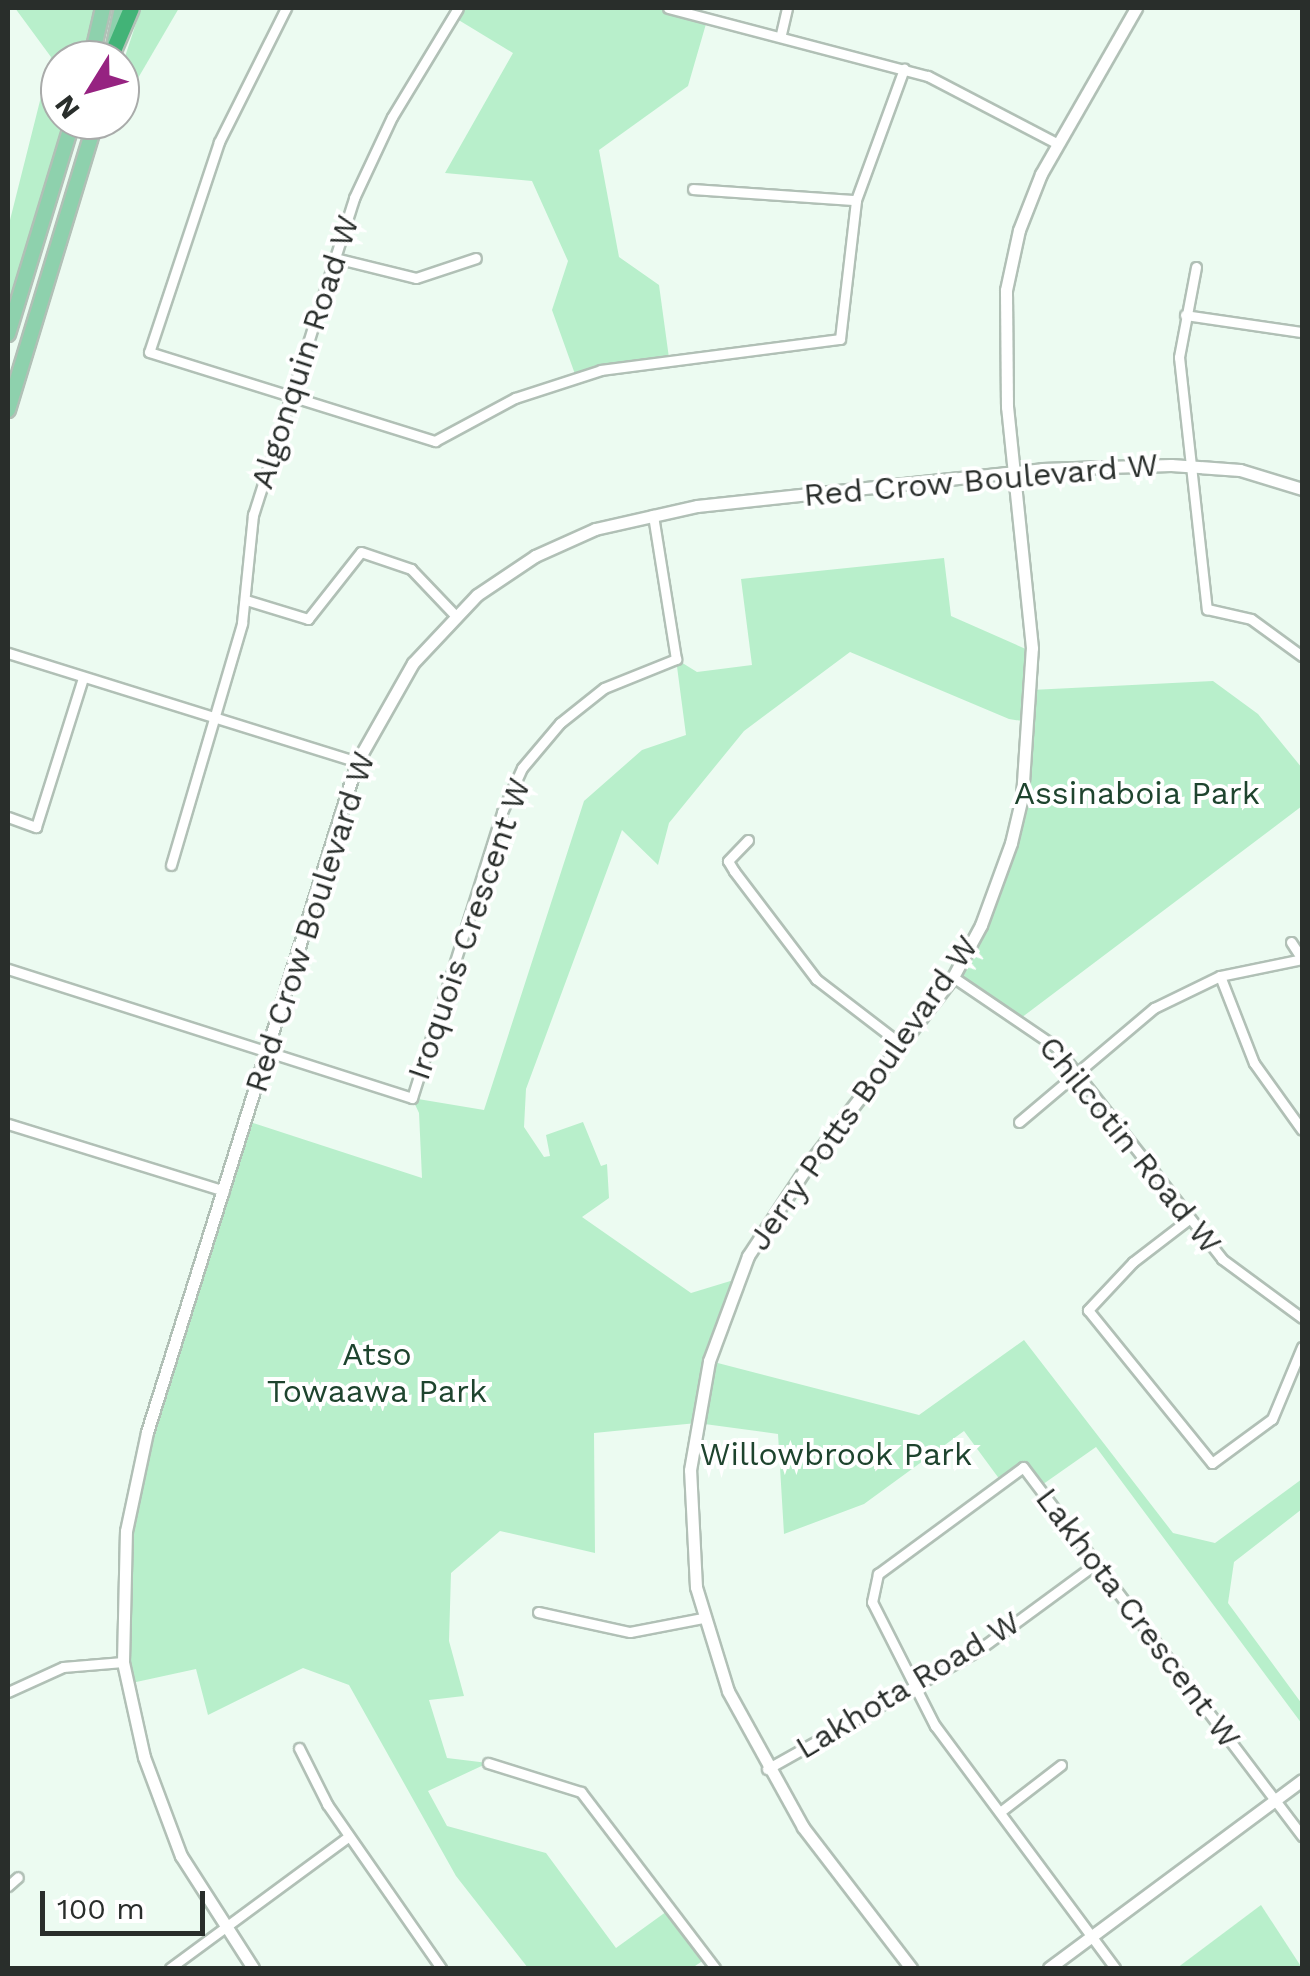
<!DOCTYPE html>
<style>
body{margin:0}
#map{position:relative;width:1310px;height:1976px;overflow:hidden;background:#ecfbf1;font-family:"Work Sans",sans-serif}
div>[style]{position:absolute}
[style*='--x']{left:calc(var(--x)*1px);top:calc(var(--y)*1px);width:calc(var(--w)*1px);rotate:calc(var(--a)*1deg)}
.green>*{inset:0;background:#b8efcb}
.roads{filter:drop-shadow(2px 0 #b1c0b6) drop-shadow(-2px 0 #b1c0b6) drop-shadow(0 2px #b1c0b6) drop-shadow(0 -2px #b1c0b6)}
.minor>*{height:9px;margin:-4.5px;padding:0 4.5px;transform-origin:4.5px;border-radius:4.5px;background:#fff}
.tertiary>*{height:11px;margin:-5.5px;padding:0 5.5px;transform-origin:5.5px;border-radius:5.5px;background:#fff}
.primary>*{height:14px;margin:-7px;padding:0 7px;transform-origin:7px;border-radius:7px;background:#8ed1ad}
.motorway>*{height:15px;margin:-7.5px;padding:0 7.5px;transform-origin:7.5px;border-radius:7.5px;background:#42b377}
span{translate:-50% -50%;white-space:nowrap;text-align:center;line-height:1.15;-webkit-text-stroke:8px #fff;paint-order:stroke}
.street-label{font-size:32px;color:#292e2b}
.park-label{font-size:32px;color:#1e442e}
.frame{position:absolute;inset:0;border:10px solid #292e2b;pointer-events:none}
.north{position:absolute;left:40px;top:40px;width:100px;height:100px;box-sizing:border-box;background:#fff;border:2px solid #a9abaa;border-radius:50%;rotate:233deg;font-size:28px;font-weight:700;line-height:40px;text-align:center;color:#292e2b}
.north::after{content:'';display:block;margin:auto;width:35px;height:45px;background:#962381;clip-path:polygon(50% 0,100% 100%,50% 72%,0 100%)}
.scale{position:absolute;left:40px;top:1891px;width:165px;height:45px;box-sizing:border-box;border:5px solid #292e2b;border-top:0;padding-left:12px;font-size:30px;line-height:35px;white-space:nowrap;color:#292e2b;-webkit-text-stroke:8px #fff;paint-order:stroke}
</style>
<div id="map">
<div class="green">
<i style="clip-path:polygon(15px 8px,94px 8px,83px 60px,60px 60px,60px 120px,73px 120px,8px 334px,8px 228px,51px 57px)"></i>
<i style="clip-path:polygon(141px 8px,179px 8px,120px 109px,120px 72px)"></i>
<i style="clip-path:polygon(458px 8px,668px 8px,708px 17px,688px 86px,599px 150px,619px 257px,659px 285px,669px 358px,576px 377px,552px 310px,568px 261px,532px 181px,445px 173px,513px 53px,452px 16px)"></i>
<i style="clip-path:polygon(944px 558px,951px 616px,1037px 654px,1031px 690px,1213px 681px,1258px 714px,1302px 768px,1302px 806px,1021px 1018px,953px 977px,981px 925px,1026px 779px,1035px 723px,1009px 719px,850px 652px,744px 731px,669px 823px,658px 865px,622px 830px,526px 1089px,524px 1127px,544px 1157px,550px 1156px,546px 1135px,583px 1122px,601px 1166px,607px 1164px,609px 1198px,582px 1217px,691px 1293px,737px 1279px,710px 1361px,919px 1415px,1024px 1340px,1173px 1533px,1215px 1543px,1302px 1479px,1302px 1509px,1234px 1562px,1228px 1603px,1302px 1704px,1302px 1724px,1096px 1447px,1039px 1487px,1023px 1467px,1003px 1484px,964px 1431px,864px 1504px,784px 1534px,778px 1434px,697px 1423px,594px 1433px,595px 1553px,500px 1531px,451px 1573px,449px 1641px,464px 1696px,429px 1700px,447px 1758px,488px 1763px,428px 1791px,447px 1826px,546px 1853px,616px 1948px,670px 1909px,707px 1958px,692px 1968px,528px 1968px,456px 1876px,349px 1685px,303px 1668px,208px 1715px,196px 1669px,127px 1684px,132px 1495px,247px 1121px,422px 1178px,419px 1113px,412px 1098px,484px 1110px,584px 801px,642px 750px,686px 735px,676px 659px,697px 672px,752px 665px,741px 579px)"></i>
<i style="clip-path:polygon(1261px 1905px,1302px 1968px,1177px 1968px)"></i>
</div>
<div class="roads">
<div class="minor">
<i style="--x:286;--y:8;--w:150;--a:116.6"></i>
<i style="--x:219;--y:142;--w:221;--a:108.4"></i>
<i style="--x:149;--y:352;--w:300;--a:17.3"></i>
<i style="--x:435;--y:441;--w:91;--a:-28.3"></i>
<i style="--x:515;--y:398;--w:90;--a:-18"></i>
<i style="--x:601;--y:370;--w:241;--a:-7.4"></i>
<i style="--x:840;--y:339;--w:140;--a:-83.4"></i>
<i style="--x:856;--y:200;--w:140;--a:-69.9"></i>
<i style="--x:668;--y:8;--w:269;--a:14.7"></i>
<i style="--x:928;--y:76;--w:144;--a:27.6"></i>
<i style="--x:781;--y:34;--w:27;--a:-77"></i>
<i style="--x:693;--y:189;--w:163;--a:3.9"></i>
<i style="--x:335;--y:258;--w:83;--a:13.9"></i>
<i style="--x:416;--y:278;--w:63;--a:-18.4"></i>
<i style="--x:1196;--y:267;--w:92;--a:100.7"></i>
<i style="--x:1179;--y:357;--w:254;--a:83.7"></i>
<i style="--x:1207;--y:609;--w:45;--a:12.8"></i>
<i style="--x:1251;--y:619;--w:63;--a:36"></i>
<i style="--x:1185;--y:315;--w:118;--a:8.3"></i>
<i style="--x:246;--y:600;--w:65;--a:17"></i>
<i style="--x:308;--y:619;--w:85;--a:-51.7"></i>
<i style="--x:361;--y:552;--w:53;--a:18.8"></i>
<i style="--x:411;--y:569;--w:64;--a:46.3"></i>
<i style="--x:8;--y:653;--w:366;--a:17.3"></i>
<i style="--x:8;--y:817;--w:30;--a:20"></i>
<i style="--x:36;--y:827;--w:156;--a:-72.5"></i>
<i style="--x:748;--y:840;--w:29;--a:134"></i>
<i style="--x:728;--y:861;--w:12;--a:59"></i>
<i style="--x:734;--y:871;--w:136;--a:52.8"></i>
<i style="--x:816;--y:979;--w:108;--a:37.5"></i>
<i style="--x:171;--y:865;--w:252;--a:-73.6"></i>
<i style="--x:242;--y:623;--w:109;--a:-84.2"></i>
<i style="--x:253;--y:515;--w:333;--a:-72.3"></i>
<i style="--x:354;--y:198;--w:89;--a:-64.9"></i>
<i style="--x:392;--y:117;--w:127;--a:-58.8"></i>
<i style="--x:1291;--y:942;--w:20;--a:57"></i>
<i style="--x:8;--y:969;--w:424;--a:17.7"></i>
<i style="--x:412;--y:1098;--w:300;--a:-72.5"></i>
<i style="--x:502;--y:812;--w:48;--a:-65.6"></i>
<i style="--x:522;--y:768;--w:59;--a:-49.8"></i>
<i style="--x:560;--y:723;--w:56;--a:-38.5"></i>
<i style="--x:604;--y:688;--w:78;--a:-21.9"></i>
<i style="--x:676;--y:659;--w:146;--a:-99.1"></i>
<i style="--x:1220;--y:976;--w:93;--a:68.7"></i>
<i style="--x:1254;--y:1063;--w:82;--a:54.4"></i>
<i style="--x:953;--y:977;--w:125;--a:34.2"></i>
<i style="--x:1056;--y:1047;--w:269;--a:51.9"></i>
<i style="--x:1222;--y:1259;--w:99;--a:36.4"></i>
<i style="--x:1019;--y:1122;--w:177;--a:-40.2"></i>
<i style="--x:1154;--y:1008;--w:73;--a:-25.9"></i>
<i style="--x:1220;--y:976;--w:84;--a:-11.7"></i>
<i style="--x:8;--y:1124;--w:226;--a:17.2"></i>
<i style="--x:1189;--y:1219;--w:71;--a:142.5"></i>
<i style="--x:1133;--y:1262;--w:66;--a:133.2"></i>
<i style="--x:1088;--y:1310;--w:197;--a:51"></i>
<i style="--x:1212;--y:1463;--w:74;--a:-36.3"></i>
<i style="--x:1272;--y:1419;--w:78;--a:-67.4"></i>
<i style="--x:538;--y:1612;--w:94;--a:12.3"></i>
<i style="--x:630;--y:1632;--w:74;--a:-10.9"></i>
<i style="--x:8;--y:1692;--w:60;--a:-24.4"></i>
<i style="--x:63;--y:1667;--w:60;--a:-4.8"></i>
<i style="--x:299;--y:1748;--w:63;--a:63.4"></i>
<i style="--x:327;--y:1804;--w:200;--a:55.2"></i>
<i style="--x:488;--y:1763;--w:97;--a:17.3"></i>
<i style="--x:581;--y:1792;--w:221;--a:52.7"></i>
<i style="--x:767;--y:1769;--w:241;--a:-29.3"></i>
<i style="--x:977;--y:1651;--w:149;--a:-36.3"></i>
<i style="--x:1000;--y:1812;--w:77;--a:-37.6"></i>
<i style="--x:8;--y:1886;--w:13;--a:-42"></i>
<i style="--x:170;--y:1968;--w:222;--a:-36.4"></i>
<i style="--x:1115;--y:1968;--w:302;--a:-126.6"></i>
<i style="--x:935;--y:1726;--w:139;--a:-116.9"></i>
<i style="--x:872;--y:1602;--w:29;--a:-78"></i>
<i style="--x:878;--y:1574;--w:180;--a:-36.4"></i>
<i style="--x:1023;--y:1467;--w:463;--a:52.9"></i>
</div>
<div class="tertiary">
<i style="--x:253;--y:1968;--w:133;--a:-122.7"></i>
<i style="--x:181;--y:1856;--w:106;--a:-110.5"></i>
<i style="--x:144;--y:1757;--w:97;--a:-102.5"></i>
<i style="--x:123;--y:1662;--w:131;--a:-88.7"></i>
<i style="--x:126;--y:1531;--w:101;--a:-78"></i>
<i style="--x:147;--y:1432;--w:702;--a:-72.6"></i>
<i style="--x:357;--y:762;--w:114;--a:-60.5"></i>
<i style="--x:413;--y:663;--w:93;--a:-46.7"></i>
<i style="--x:477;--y:595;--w:70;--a:-33.9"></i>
<i style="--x:535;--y:556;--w:66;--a:-24.2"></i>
<i style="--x:595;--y:529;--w:105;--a:-12.7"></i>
<i style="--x:697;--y:506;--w:347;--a:-6.1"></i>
<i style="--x:1042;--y:469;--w:129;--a:-1.8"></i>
<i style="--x:1171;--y:465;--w:69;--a:4.1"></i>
<i style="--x:1240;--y:470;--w:65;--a:17"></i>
<i style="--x:911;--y:1968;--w:178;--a:-127.5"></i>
<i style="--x:803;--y:1827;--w:155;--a:-118.9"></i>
<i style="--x:728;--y:1691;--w:109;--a:-107.1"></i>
<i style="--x:696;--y:1587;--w:117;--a:-92.9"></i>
<i style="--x:690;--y:1470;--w:111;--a:-80.1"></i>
<i style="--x:709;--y:1361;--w:112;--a:-69.6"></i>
<i style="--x:748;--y:1256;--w:109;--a:-56.6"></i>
<i style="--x:808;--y:1165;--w:237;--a:-52.4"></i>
<i style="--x:953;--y:977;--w:59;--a:-61.7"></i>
<i style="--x:981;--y:925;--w:87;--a:-69.9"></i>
<i style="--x:1011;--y:843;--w:47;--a:-76.6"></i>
<i style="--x:1022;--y:797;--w:149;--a:-86.2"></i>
<i style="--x:1032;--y:648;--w:242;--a:-95.9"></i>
<i style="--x:1007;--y:407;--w:117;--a:-90.5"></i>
<i style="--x:1006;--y:290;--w:61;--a:-77.8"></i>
<i style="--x:1019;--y:230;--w:60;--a:-68.6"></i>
<i style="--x:1041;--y:174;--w:191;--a:-60.2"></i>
<i style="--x:1049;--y:1968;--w:315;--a:-36.6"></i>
</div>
<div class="primary">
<i style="--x:91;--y:60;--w:53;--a:-77"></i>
<i style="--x:111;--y:60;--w:53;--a:-78.1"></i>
<i style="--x:8;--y:334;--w:224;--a:-73.1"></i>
<i style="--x:8;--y:410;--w:303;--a:-73.1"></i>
</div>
<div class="motorway">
<i style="--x:114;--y:48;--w:43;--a:-67"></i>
</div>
</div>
<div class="street-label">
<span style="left:305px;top:352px;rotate:-72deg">Algonquin Road W</span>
<span style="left:981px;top:480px;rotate:-5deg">Red Crow Boulevard W</span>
<span style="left:310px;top:922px;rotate:-72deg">Red Crow Boulevard W</span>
<span style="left:469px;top:929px;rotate:-71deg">Iroquois Crescent W</span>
<span style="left:863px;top:1093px;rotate:-55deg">Jerry Potts Boulevard W</span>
<span style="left:1130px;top:1145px;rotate:51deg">Chilcotin Road W</span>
<span style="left:1138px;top:1618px;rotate:53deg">Lakhota Crescent W</span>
<span style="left:908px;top:1685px;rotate:-31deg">Lakhota Road W</span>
</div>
<div class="park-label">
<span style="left:1137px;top:793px">Assinaboia Park</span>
<span style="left:377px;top:1373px">Atso<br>Towaawa Park</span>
<span style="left:836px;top:1454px">Willowbrook Park</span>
</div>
<div class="frame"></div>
<div class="north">N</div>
<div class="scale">100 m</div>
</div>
